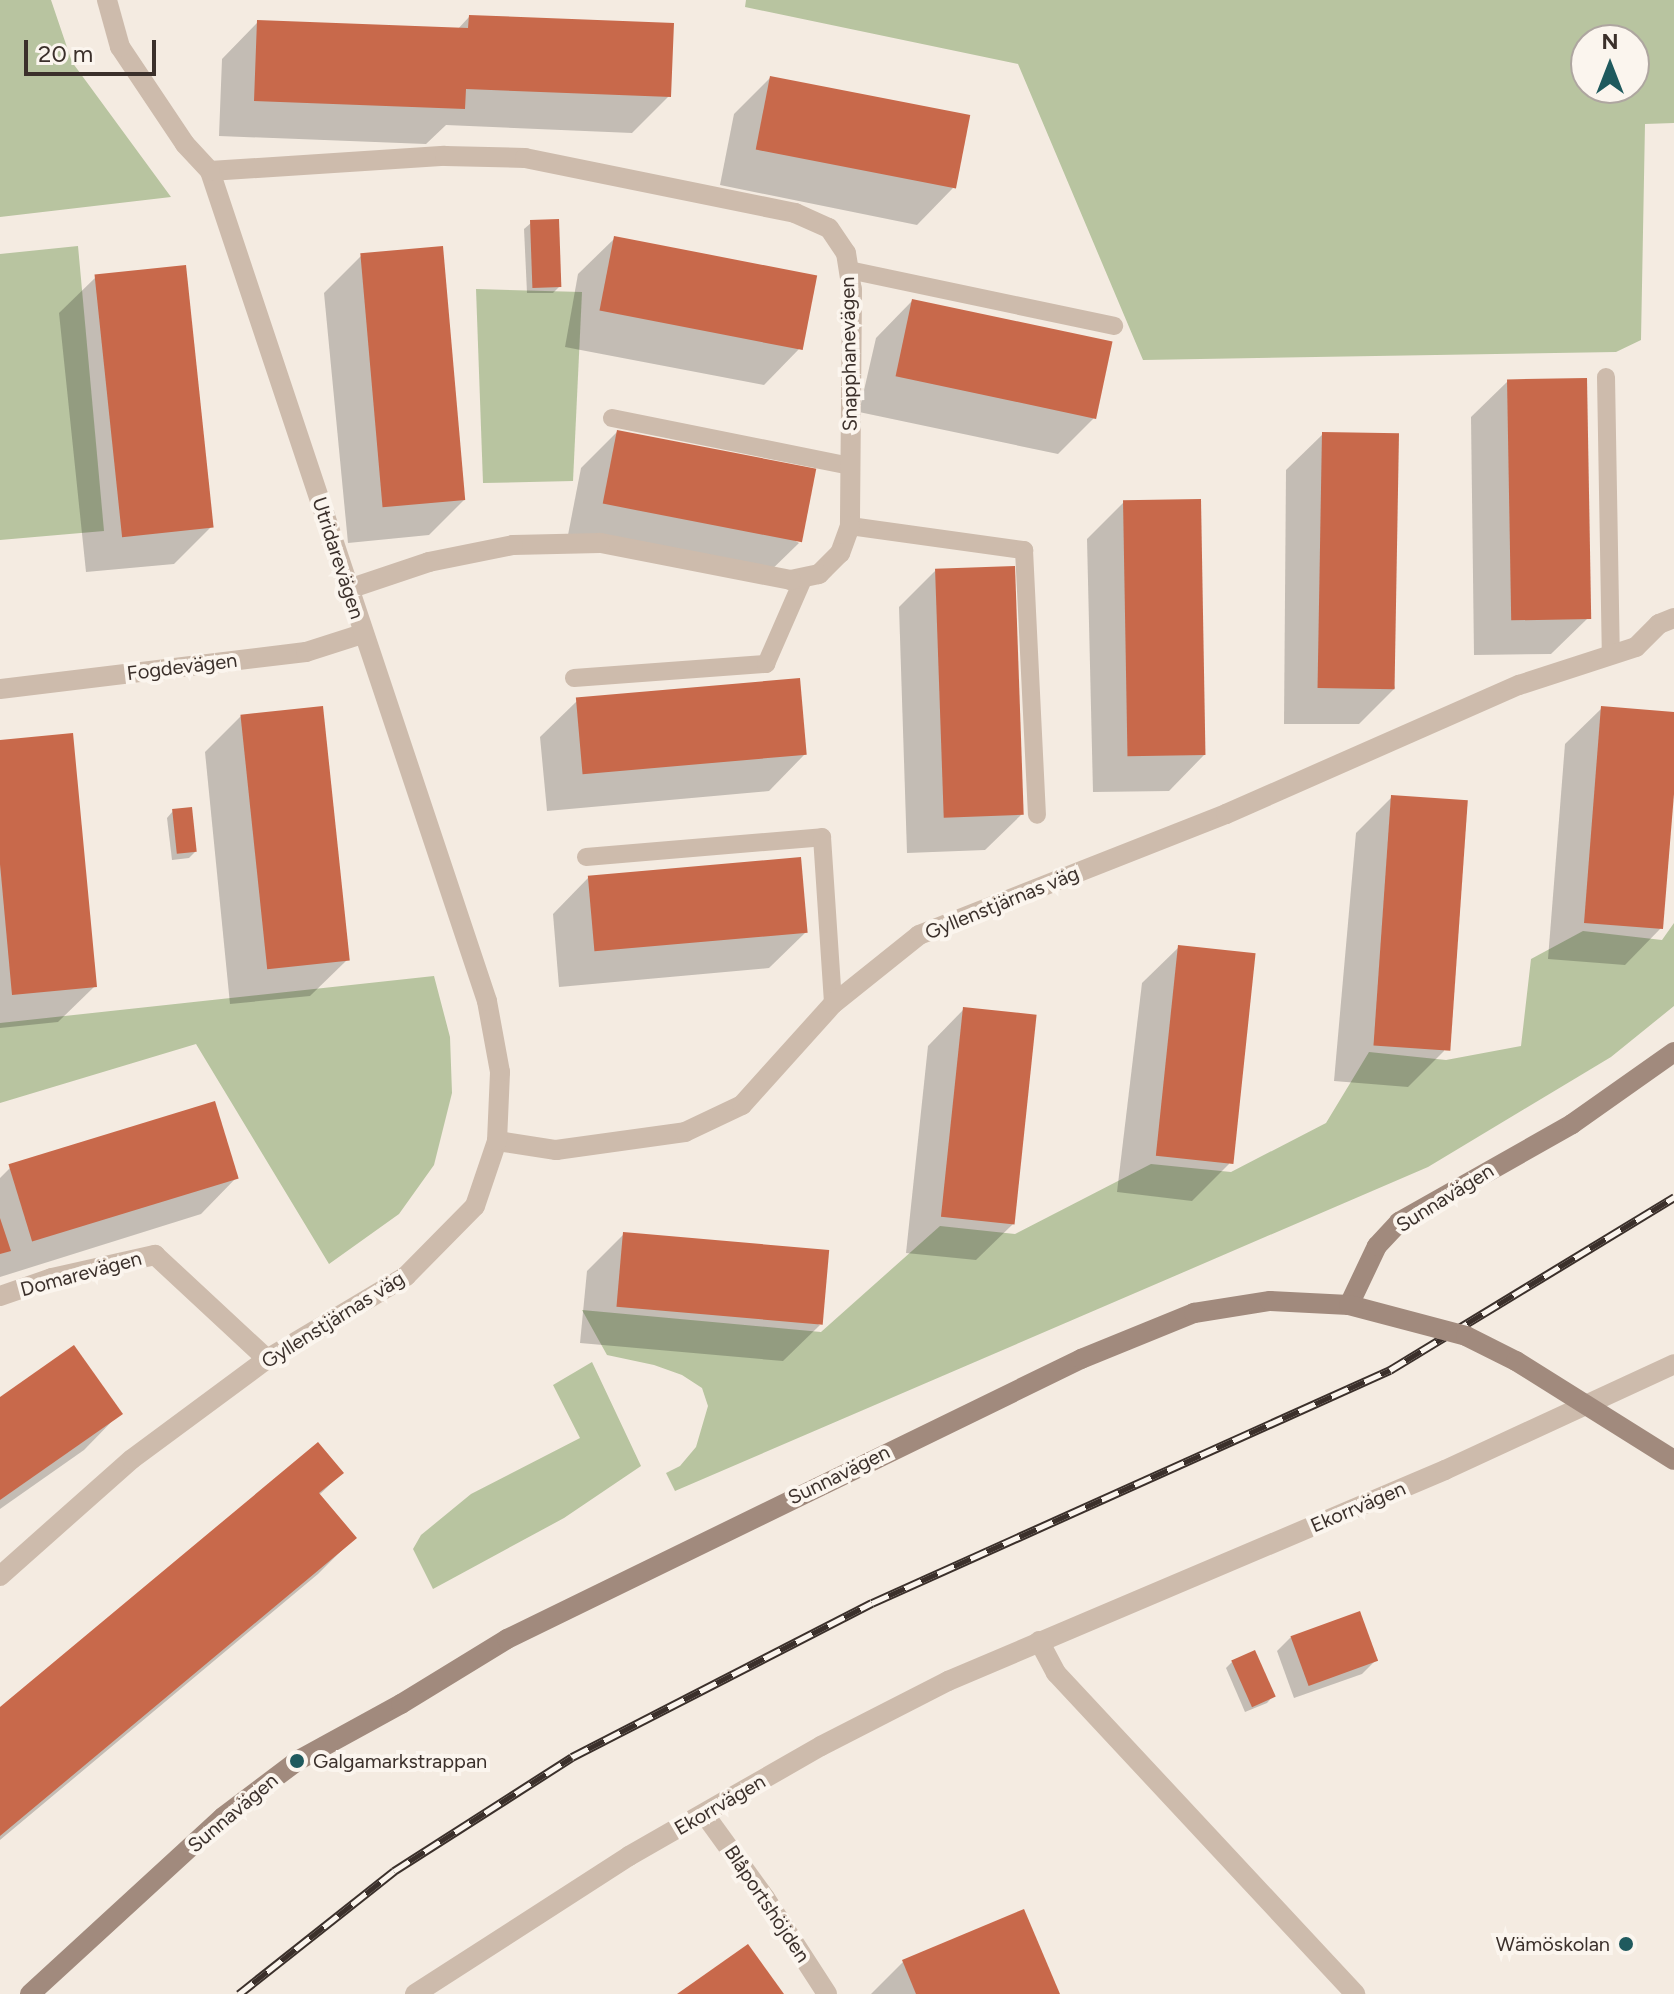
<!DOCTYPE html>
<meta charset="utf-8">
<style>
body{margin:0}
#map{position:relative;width:1674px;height:1994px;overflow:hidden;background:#f4ebe1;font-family:Figtree,sans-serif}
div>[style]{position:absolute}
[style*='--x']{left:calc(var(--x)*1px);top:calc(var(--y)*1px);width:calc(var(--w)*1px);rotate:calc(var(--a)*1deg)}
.green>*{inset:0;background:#b8c4a0}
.shadow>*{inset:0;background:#0003}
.building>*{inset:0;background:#c8694b;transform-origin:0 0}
.lane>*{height:18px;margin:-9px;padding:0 9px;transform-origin:9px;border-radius:9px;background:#cdbbac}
.street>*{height:20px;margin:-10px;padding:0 10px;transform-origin:10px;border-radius:10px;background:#cdbbac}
.secondary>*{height:20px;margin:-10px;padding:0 10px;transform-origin:10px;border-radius:10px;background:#a18a7d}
.rail>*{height:9px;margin-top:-4.5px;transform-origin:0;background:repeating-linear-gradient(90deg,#fbf5ee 0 18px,#3b302b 0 36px);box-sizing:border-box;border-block:2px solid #3b302b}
.secondary-bridge>*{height:20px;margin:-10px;padding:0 10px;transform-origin:10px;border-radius:10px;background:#a18a7d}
.dots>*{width:22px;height:22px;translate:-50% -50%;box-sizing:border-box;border:4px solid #fbf5ee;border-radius:50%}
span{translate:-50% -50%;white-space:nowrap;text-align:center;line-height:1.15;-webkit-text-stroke:8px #fbf5ee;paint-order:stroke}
.street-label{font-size:20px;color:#3b302b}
.poi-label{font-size:20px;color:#3b302b}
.left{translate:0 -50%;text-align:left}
.right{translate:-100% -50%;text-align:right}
.north{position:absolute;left:1570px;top:24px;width:80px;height:80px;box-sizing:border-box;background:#fbf5ee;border:2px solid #aea6a0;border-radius:50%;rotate:0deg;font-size:22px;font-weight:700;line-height:32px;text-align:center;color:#3b302b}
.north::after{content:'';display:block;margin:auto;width:28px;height:36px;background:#1f5a5e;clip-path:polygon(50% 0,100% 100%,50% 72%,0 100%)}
.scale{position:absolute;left:24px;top:40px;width:132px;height:36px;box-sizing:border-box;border:4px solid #3b302b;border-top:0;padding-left:10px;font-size:24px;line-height:28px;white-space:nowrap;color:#3b302b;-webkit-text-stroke:6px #fbf5ee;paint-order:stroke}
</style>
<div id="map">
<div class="green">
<i style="clip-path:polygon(0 0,51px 0,72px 62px,171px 197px,0 217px)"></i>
<i style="clip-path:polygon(evenodd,746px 0,1674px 0,1674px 123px,1645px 124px,1641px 340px,1616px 352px,1143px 360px,1018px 64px,745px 7px,746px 0,1586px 40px,1634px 40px,1634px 88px,1586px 88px,1586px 40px)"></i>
<i style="clip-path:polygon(78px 246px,104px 531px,0 540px,0 254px)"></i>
<i style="clip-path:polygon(476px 289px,582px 292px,573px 481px,483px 483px)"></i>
<i style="clip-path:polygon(1674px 923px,1674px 1006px,1611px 1057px,1428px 1167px,675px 1491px,666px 1473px,680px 1466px,696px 1447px,708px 1406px,702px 1388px,682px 1375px,654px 1365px,607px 1355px,582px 1310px,821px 1332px,940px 1226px,1015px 1234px,1151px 1164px,1231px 1172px,1326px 1123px,1369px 1052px,1446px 1060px,1521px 1046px,1531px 959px,1583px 931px,1662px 940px)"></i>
<i style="clip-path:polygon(434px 976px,450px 1037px,452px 1093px,434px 1165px,399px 1214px,329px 1264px,196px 1044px,0 1103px,0 1023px)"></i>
<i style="clip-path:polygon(592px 1362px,641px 1466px,564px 1518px,433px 1589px,413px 1549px,421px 1535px,471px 1494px,580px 1438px,553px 1385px)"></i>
</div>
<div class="shadow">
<i style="clip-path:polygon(469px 17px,669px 96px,632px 133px,446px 125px,426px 144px,219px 136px,222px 59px,258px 22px,457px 30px)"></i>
<i style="clip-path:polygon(770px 78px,953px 188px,917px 225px,720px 185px,734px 114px)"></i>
<i style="clip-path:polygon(531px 223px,559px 287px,553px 293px,527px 293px,524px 229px)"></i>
<i style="clip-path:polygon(615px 238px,800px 348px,764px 385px,565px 347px,578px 274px)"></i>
<i style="clip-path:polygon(361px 256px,465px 499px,429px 535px,348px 543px,324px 293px)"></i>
<i style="clip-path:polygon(96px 277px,211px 527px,174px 564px,86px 572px,59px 313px)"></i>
<i style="clip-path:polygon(912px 301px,1094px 418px,1058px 454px,859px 412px,876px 338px)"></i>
<i style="clip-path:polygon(1508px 381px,1588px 618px,1551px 654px,1474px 655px,1471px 417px)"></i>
<i style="clip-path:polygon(617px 432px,799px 543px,762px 579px,567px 540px,581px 468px)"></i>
<i style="clip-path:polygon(1323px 434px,1395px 688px,1359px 724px,1284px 724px,1286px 470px)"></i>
<i style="clip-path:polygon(1124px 502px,1205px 754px,1169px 791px,1093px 792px,1087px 539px)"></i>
<i style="clip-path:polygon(936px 570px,1022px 814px,985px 850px,907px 853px,899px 607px)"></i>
<i style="clip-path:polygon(577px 701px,805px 754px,769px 791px,547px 811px,540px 737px)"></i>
<i style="clip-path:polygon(1602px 708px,1674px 714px,1674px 769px,1661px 928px,1625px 965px,1548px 959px,1565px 744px)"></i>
<i style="clip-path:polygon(241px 716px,347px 960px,310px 996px,230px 1004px,205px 752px)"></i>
<i style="clip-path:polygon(0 742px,95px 986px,58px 1022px,0 1028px)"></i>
<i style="clip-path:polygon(1392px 797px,1444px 1051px,1408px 1087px,1334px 1081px,1356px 833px)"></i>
<i style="clip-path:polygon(173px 811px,195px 852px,189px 858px,172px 860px,167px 818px)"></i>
<i style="clip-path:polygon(589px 877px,806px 932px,769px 968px,559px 987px,553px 914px)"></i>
<i style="clip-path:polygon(1179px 947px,1229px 1164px,1192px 1201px,1117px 1192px,1142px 983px)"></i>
<i style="clip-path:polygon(964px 1009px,1013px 1224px,976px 1260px,906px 1253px,928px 1046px)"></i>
<i style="clip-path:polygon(10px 1168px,237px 1177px,201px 1214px,0 1277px,0 1178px)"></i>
<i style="clip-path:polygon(624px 1234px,820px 1325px,783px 1361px,580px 1343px,587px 1271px)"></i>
<i style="clip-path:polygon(0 1399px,120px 1413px,84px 1450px,0 1509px)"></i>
<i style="clip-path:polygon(342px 1473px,318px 1496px,354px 1538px,318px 1574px,0 1840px,0 1710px)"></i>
<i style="clip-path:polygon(1291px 1637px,1376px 1660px,1362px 1674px,1294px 1698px,1277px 1651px)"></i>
<i style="clip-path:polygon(1232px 1662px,1273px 1696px,1267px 1703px,1245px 1712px,1226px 1668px)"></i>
<i style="clip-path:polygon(903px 1962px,1058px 1994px,871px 1994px)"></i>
</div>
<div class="building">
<i style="clip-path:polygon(469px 15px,674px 23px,671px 97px,466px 89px,465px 109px,254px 101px,257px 20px,468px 28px)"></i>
<i style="left:770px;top:76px;width:204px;height:75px;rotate:11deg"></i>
<i style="left:559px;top:219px;width:68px;height:29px;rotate:88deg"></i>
<i style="left:614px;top:236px;width:207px;height:76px;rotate:11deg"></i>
<i style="left:443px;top:246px;width:255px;height:83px;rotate:85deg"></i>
<i style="left:186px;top:265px;width:264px;height:92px;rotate:84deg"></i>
<i style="left:912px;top:299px;width:205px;height:79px;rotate:12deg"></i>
<i style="left:1587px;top:378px;width:241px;height:80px;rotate:89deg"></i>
<i style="left:617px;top:430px;width:203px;height:75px;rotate:11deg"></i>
<i style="left:1322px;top:432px;width:77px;height:256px;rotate:1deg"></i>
<i style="left:1201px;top:499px;width:256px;height:78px;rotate:89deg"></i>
<i style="left:1015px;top:566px;width:249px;height:80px;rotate:88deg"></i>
<i style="left:800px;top:678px;width:77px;height:225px;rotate:85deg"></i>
<i style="left:323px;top:706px;width:256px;height:83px;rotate:84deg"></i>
<i style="clip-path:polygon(1601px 706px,1674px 712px,1674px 794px,1663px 929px,1584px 923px)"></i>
<i style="clip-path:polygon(73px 733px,97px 987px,12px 995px,0 864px,0 740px)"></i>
<i style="left:1391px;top:795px;width:77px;height:251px;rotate:4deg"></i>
<i style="left:192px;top:807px;width:45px;height:20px;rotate:84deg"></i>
<i style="left:801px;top:857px;width:76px;height:214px;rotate:85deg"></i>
<i style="left:1178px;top:945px;width:78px;height:212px;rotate:6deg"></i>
<i style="left:963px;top:1007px;width:74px;height:211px;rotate:6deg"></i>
<i style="left:215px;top:1101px;width:81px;height:216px;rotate:73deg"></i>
<i style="clip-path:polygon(0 1218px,11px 1251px,0 1254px)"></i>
<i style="left:623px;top:1232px;width:207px;height:75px;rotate:5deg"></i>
<i style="clip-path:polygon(74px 1345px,123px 1414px,0 1500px,0 1397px)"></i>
<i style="clip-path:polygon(318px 1442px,344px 1473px,319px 1493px,357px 1538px,0 1836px,0 1707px)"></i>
<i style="left:1360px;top:1611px;width:53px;height:74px;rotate:70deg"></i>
<i style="left:1255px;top:1650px;width:51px;height:26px;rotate:66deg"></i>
<i style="clip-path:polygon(1024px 1909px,1060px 1994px,916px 1994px,902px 1960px)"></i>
<i style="clip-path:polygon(748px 1944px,784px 1994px,677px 1994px)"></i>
</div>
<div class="lane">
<i style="--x:849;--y:270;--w:271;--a:11.9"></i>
<i style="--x:1606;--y:377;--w:278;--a:89"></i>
<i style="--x:612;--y:418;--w:243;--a:11.4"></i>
<i style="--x:850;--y:526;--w:176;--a:7.9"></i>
<i style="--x:1024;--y:550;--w:265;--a:87.2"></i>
<i style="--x:574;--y:678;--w:193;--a:-4.2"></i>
<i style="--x:766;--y:664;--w:95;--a:-66.4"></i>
<i style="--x:586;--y:857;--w:237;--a:-4.8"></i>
<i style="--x:822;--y:837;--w:167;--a:86.2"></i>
</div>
<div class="street">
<i style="--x:210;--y:171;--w:235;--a:-3.7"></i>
<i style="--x:445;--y:156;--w:80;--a:1.4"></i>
<i style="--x:525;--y:158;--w:276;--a:11.5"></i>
<i style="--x:795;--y:213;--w:37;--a:24"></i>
<i style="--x:829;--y:228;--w:30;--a:56"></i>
<i style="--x:846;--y:253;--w:36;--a:81"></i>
<i style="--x:852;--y:289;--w:237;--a:90.5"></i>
<i style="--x:850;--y:526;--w:29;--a:110"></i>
<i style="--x:840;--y:553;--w:30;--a:135"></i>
<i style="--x:819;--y:574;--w:29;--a:168"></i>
<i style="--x:791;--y:580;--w:195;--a:-169"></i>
<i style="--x:600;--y:543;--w:87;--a:178.7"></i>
<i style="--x:513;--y:545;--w:86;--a:168.6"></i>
<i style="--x:429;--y:562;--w:84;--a:161.4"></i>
<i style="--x:0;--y:689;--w:308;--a:-6.9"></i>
<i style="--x:306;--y:652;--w:59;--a:-17.8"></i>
<i style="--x:497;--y:1141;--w:60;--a:8.7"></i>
<i style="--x:556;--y:1150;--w:130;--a:-7.9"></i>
<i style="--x:685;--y:1132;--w:63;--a:-25.3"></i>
<i style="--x:742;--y:1105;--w:136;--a:-48"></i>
<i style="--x:833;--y:1004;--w:110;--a:-38.7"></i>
<i style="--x:919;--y:935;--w:330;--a:-21.5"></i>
<i style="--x:1226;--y:814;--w:320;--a:-23.8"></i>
<i style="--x:1519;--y:685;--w:123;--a:-18"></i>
<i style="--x:1636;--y:647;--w:33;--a:-45"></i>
<i style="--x:1659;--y:624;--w:16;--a:-22"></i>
<i style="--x:0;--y:1296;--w:55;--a:-19.1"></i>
<i style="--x:52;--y:1278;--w:106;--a:-12.6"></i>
<i style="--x:155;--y:1255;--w:153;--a:42.9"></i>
<i style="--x:0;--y:1576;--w:176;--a:-41.6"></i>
<i style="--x:132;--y:1459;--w:168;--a:-36.5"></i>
<i style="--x:267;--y:1359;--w:162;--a:-30.8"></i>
<i style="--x:406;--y:1276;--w:98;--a:-45.4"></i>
<i style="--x:475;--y:1206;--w:69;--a:-71.3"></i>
<i style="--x:497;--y:1141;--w:69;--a:-87.5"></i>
<i style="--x:500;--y:1072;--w:72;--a:-100.4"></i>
<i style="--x:487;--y:1001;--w:875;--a:-108.46"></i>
<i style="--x:210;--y:171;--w:37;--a:-133"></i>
<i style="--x:185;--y:144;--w:117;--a:-123.8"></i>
<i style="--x:120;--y:47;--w:49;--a:-105.5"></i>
<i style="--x:1039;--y:1641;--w:36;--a:62"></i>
<i style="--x:1056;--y:1673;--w:439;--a:47"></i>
<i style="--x:705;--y:1815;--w:102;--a:54.1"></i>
<i style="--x:765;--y:1898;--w:114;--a:57.1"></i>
<i style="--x:415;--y:1994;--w:255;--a:-32.8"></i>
<i style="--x:629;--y:1856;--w:221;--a:-29.8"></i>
<i style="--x:821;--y:1746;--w:143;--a:-27.1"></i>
<i style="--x:948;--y:1681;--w:540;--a:-23"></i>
<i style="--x:1445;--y:1470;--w:252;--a:-24.8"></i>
</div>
<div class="secondary">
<i style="--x:30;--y:1994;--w:262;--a:-42.5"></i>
<i style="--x:223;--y:1817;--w:93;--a:-37.1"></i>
<i style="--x:297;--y:1761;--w:119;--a:-28.7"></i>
<i style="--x:401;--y:1704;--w:124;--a:-31.5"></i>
<i style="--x:507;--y:1639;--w:639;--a:-26"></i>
<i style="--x:1081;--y:1359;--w:122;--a:-22.2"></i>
<i style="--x:1194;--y:1313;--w:77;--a:-9"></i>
<i style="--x:1270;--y:1301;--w:79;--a:2.9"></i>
<i style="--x:1349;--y:1305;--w:65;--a:-64.6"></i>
<i style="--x:1377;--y:1246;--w:33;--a:-47"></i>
<i style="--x:1399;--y:1222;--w:199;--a:-29.5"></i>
<i style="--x:1572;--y:1124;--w:125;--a:-35.2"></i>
</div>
<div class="rail">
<i style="--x:239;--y:1994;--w:198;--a:-38.4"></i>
<i style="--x:394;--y:1871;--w:211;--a:-32.6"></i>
<i style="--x:572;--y:1757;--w:337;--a:-27.2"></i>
<i style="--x:872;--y:1603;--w:568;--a:-24.22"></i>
<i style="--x:1390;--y:1370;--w:333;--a:-31.3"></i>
</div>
<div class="secondary-bridge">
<i style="--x:1349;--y:1305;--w:121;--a:14.8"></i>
<i style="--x:1466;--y:1336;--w:56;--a:26.6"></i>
<i style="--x:1516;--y:1361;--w:186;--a:32.1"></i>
</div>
<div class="dots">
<i style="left:297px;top:1761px;background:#1f5a5e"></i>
<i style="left:1626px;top:1944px;background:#1f5a5e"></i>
</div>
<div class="street-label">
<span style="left:849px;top:354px;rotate:-91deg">Snapphanevägen</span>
<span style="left:338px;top:558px;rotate:72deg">Utridarevägen</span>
<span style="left:182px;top:667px;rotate:-7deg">Fogdevägen</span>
<span style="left:1002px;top:903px;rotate:-22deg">Gyllenstjärnas väg</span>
<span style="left:1445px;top:1198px;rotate:-32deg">Sunnavägen</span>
<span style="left:81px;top:1274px;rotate:-15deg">Domarevägen</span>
<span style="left:333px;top:1320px;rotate:-32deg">Gyllenstjärnas väg</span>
<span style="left:839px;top:1475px;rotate:-26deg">Sunnavägen</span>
<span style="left:1358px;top:1507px;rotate:-23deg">Ekorrvägen</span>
<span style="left:720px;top:1805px;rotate:-30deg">Ekorrvägen</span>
<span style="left:233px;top:1813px;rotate:-40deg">Sunnavägen</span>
<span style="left:767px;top:1904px;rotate:56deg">Blåportshöjden</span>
</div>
<div class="poi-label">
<span class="left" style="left:313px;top:1761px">Galgamarkstrappan</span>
<span class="right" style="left:1610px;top:1944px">Wämöskolan</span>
</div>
<div class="north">N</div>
<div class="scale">20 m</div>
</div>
